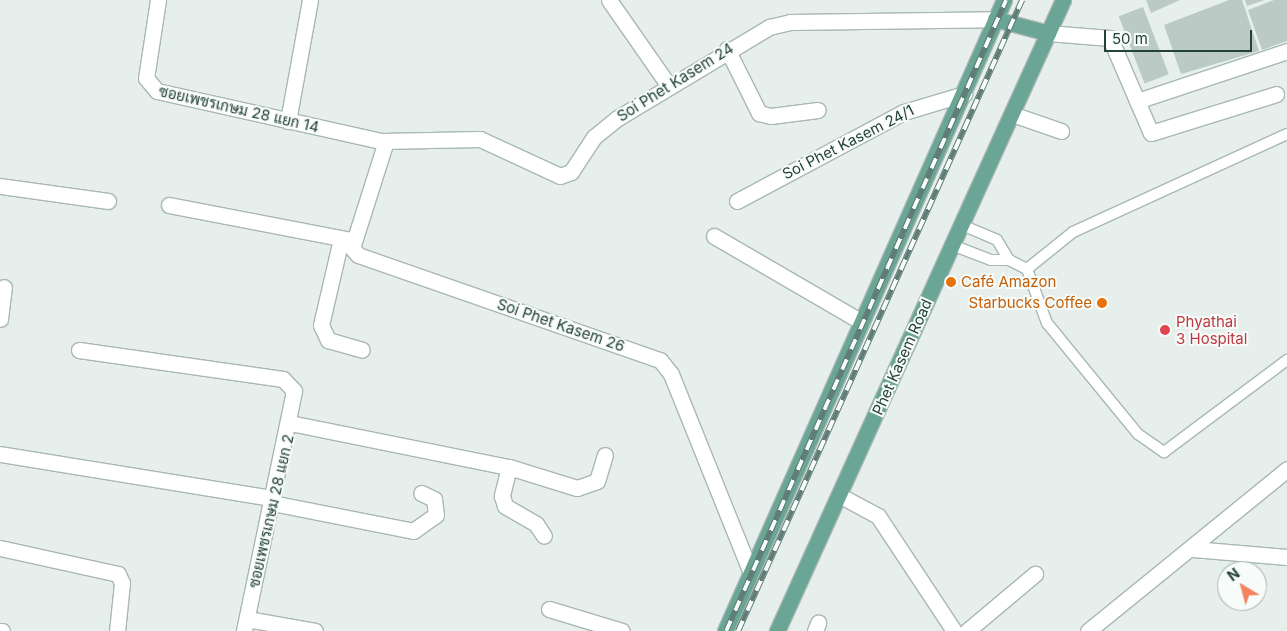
<!DOCTYPE html>
<meta charset="utf-8">
<style>
body{margin:0}
#map{position:relative;width:1287px;height:631px;overflow:hidden;background:#e6efeb;font-family:Inter,Sarabun,sans-serif}
div>[style]{position:absolute}
[style*='--x']{left:calc(var(--x)*1px);top:calc(var(--y)*1px);width:calc(var(--w)*1px);rotate:calc(var(--a)*1deg)}
.building>*{inset:0;background:#bbcac4;transform-origin:0 0}
.roads{filter:drop-shadow(1px 0 #a8b8b2) drop-shadow(-1px 0 #a8b8b2) drop-shadow(0 1px #a8b8b2) drop-shadow(0 -1px #a8b8b2)}
.service>*{height:10px;margin:-5px;padding:0 5px;transform-origin:5px;border-radius:5px;background:#fff}
.minor>*{height:15px;margin:-7.5px;padding:0 7.5px;transform-origin:7.5px;border-radius:7.5px;background:#fff}
.primary>*{height:15px;margin:-7.5px;padding:0 7.5px;transform-origin:7.5px;border-radius:7.5px;background:#6aa596}
.rail>*{height:5.5px;margin-top:-2.75px;transform-origin:0;background:repeating-linear-gradient(90deg,#f7fbf9 0 11px,#5f7d75 0 22px);box-sizing:border-box;border-block:1px solid #5f7d75}
.dots>*{width:14px;height:14px;translate:-50% -50%;box-sizing:border-box;border:2px solid #f7fbf9;border-radius:50%}
span{translate:-50% -50%;white-space:nowrap;text-align:center;line-height:1.15;-webkit-text-stroke:4px #f7fbf9;paint-order:stroke}
.street-label{font-size:15px;color:#24423a}
.food-label{font-size:15px;color:#c56008}
.left{translate:0 -50%;text-align:left}
.right{translate:-100% -50%;text-align:right}
.health-label{font-size:15px;color:#be3a42}
.north{position:absolute;left:1217px;top:561px;width:50px;height:50px;box-sizing:border-box;background:#f7fbf9;border:1px solid #a3b1ad;border-radius:50%;rotate:323deg;font-size:14px;font-weight:700;line-height:20px;text-align:center;color:#24423a}
.north::after{content:'';display:block;margin:auto;width:18px;height:22px;background:#f4845f;clip-path:polygon(50% 0,100% 100%,50% 72%,0 100%)}
.scale{position:absolute;left:1104px;top:30px;width:148px;height:22px;box-sizing:border-box;border:2px solid #24423a;border-top:0;padding-left:6px;font-size:15px;line-height:18px;white-space:nowrap;color:#24423a;-webkit-text-stroke:4px #f7fbf9;paint-order:stroke}
</style>
<div id="map">
<div class="building">
<i style="clip-path:polygon(1146px 0,1180px 0,1151px 13px)"></i>
<i style="clip-path:polygon(1229px 0,1242px 0,1259px 51px,1181px 74px,1164px 25px)"></i>
<i style="clip-path:polygon(1245px 0,1265px 0,1247px 6px)"></i>
<i style="clip-path:polygon(1274px 0,1287px 0,1287px 41px,1262px 50px,1248px 10px)"></i>
<i style="left:1143px;top:7px;width:72px;height:26px;rotate:69deg"></i>
</div>
<div class="roads">
<div class="service">
<i style="--x:962;--y:225;--w:38;--a:23"></i>
<i style="--x:997;--y:240;--w:23;--a:59"></i>
<i style="--x:952;--y:245;--w:42;--a:21"></i>
<i style="--x:991;--y:260;--w:18;--a:0"></i>
<i style="--x:1009;--y:260;--w:20;--a:27"></i>
<i style="--x:1027;--y:269;--w:58;--a:69.7"></i>
<i style="--x:1047;--y:323;--w:144;--a:50.7"></i>
<i style="--x:1138;--y:434;--w:32;--a:35"></i>
<i style="--x:1164;--y:452;--w:154;--a:-36.8"></i>
<i style="--x:1027;--y:269;--w:59;--a:-38.8"></i>
<i style="--x:1073;--y:232;--w:235;--a:-24.6"></i>
</div>
<div class="minor">
<i style="--x:158;--y:0;--w:79;--a:98.7"></i>
<i style="--x:146;--y:78;--w:17;--a:50"></i>
<i style="--x:157;--y:91;--w:230;--a:12.6"></i>
<i style="--x:381;--y:141;--w:99;--a:-1.2"></i>
<i style="--x:480;--y:139;--w:88;--a:24.8"></i>
<i style="--x:560;--y:176;--w:12;--a:-20"></i>
<i style="--x:571;--y:172;--w:42;--a:-56.7"></i>
<i style="--x:594;--y:137;--w:28;--a:-39"></i>
<i style="--x:616;--y:119;--w:179;--a:-31"></i>
<i style="--x:769;--y:27;--w:22;--a:-13"></i>
<i style="--x:790;--y:22;--w:205;--a:-0.8"></i>
<i style="--x:609;--y:0;--w:105;--a:55.1"></i>
<i style="--x:1048;--y:33;--w:62;--a:4.6"></i>
<i style="--x:1110;--y:38;--w:103;--a:66.7"></i>
<i style="--x:1151;--y:133;--w:131;--a:-17.3"></i>
<i style="--x:727;--y:49;--w:72;--a:63.4"></i>
<i style="--x:759;--y:113;--w:12;--a:14"></i>
<i style="--x:771;--y:116;--w:47;--a:-7.3"></i>
<i style="--x:1137;--y:101;--w:158;--a:-18.4"></i>
<i style="--x:1012;--y:114;--w:52;--a:19.1"></i>
<i style="--x:288;--y:121;--w:123;--a:-79.7"></i>
<i style="--x:386;--y:141;--w:112;--a:107.6"></i>
<i style="--x:352;--y:248;--w:9;--a:49"></i>
<i style="--x:358;--y:255;--w:320;--a:19.2"></i>
<i style="--x:660;--y:360;--w:18;--a:52"></i>
<i style="--x:671;--y:374;--w:214;--a:68.1"></i>
<i style="--x:0;--y:186;--w:109;--a:7.9"></i>
<i style="--x:737;--y:201;--w:189;--a:-28.1"></i>
<i style="--x:904;--y:112;--w:63;--a:-16.7"></i>
<i style="--x:169;--y:205;--w:185;--a:10.9"></i>
<i style="--x:714;--y:236;--w:171;--a:30.2"></i>
<i style="--x:341;--y:239;--w:88;--a:103.1"></i>
<i style="--x:321;--y:325;--w:17;--a:65"></i>
<i style="--x:328;--y:340;--w:35;--a:16"></i>
<i style="--x:0;--y:319;--w:32;--a:-83"></i>
<i style="--x:79;--y:350;--w:206;--a:8.1"></i>
<i style="--x:283;--y:379;--w:16;--a:47"></i>
<i style="--x:294;--y:391;--w:245;--a:101.8"></i>
<i style="--x:290;--y:423;--w:223;--a:11.4"></i>
<i style="--x:509;--y:467;--w:71;--a:17.2"></i>
<i style="--x:577;--y:488;--w:21;--a:-19"></i>
<i style="--x:597;--y:481;--w:27;--a:-73"></i>
<i style="--x:0;--y:454;--w:277;--a:9.2"></i>
<i style="--x:509;--y:467;--w:30;--a:104"></i>
<i style="--x:502;--y:496;--w:10;--a:73"></i>
<i style="--x:505;--y:506;--w:36;--a:30"></i>
<i style="--x:536;--y:524;--w:14;--a:56"></i>
<i style="--x:839;--y:495;--w:44;--a:28.3"></i>
<i style="--x:878;--y:516;--w:138;--a:56.5"></i>
<i style="--x:272;--y:503;--w:144;--a:11.2"></i>
<i style="--x:413;--y:531;--w:28;--a:-35"></i>
<i style="--x:436;--y:515;--w:16;--a:-97"></i>
<i style="--x:434;--y:499;--w:14;--a:-155"></i>
<i style="--x:0;--y:548;--w:121;--a:12.4"></i>
<i style="--x:118;--y:574;--w:10;--a:66"></i>
<i style="--x:122;--y:583;--w:48;--a:95.9"></i>
<i style="--x:1193;--y:549;--w:94;--a:4.9"></i>
<i style="--x:549;--y:609;--w:76;--a:16.8"></i>
<i style="--x:247;--y:619;--w:69;--a:10"></i>
<i style="--x:0;--y:631;--w:2;--a:0"></i>
<i style="--x:815;--y:631;--w:9;--a:-69"></i>
<i style="--x:967;--y:631;--w:89;--a:-40"></i>
<i style="--x:1088;--y:631;--w:257;--a:-39.1"></i>
</div>
<div class="primary">
<i style="--x:995;--y:19;--w:55;--a:14.8"></i>
<i style="--x:725;--y:631;--w:690;--a:-66.15"></i>
<i style="--x:777;--y:631;--w:693;--a:-65.62"></i>
</div>
</div>
<div class="rail">
<i style="--x:726;--y:631;--w:690;--a:-66.07"></i>
<i style="--x:738;--y:631;--w:692;--a:-65.77"></i>
</div>
<div class="dots">
<i style="left:951px;top:282px;background:#e8710a"></i>
<i style="left:1102px;top:303px;background:#e8710a"></i>
<i style="left:1165px;top:330px;background:#e0444e"></i>
</div>
<div class="street-label">
<span style="left:675px;top:82px;rotate:-32deg">Soi Phet Kasem 24</span>
<span style="left:239px;top:109px;rotate:13deg">ซอยเพชรเกษม 28 แยก 14</span>
<span style="left:848px;top:142px;rotate:-27deg">Soi Phet Kasem 24/1</span>
<span style="left:561px;top:325px;rotate:19deg">Soi Phet Kasem 26</span>
<span style="left:902px;top:357px;rotate:-66deg">Phet Kasem Road</span>
<span style="left:271px;top:511px;rotate:-77deg">ซอยเพชรเกษม 28 แยก 2</span>
</div>
<div class="food-label">
<span class="left" style="left:961px;top:282px">Café Amazon</span>
<span class="right" style="left:1092px;top:303px">Starbucks Coffee</span>
</div>
<div class="health-label">
<span class="left" style="left:1176px;top:330px">Phyathai<br>3 Hospital</span>
</div>
<div class="north">N</div>
<div class="scale">50 m</div>
</div>
